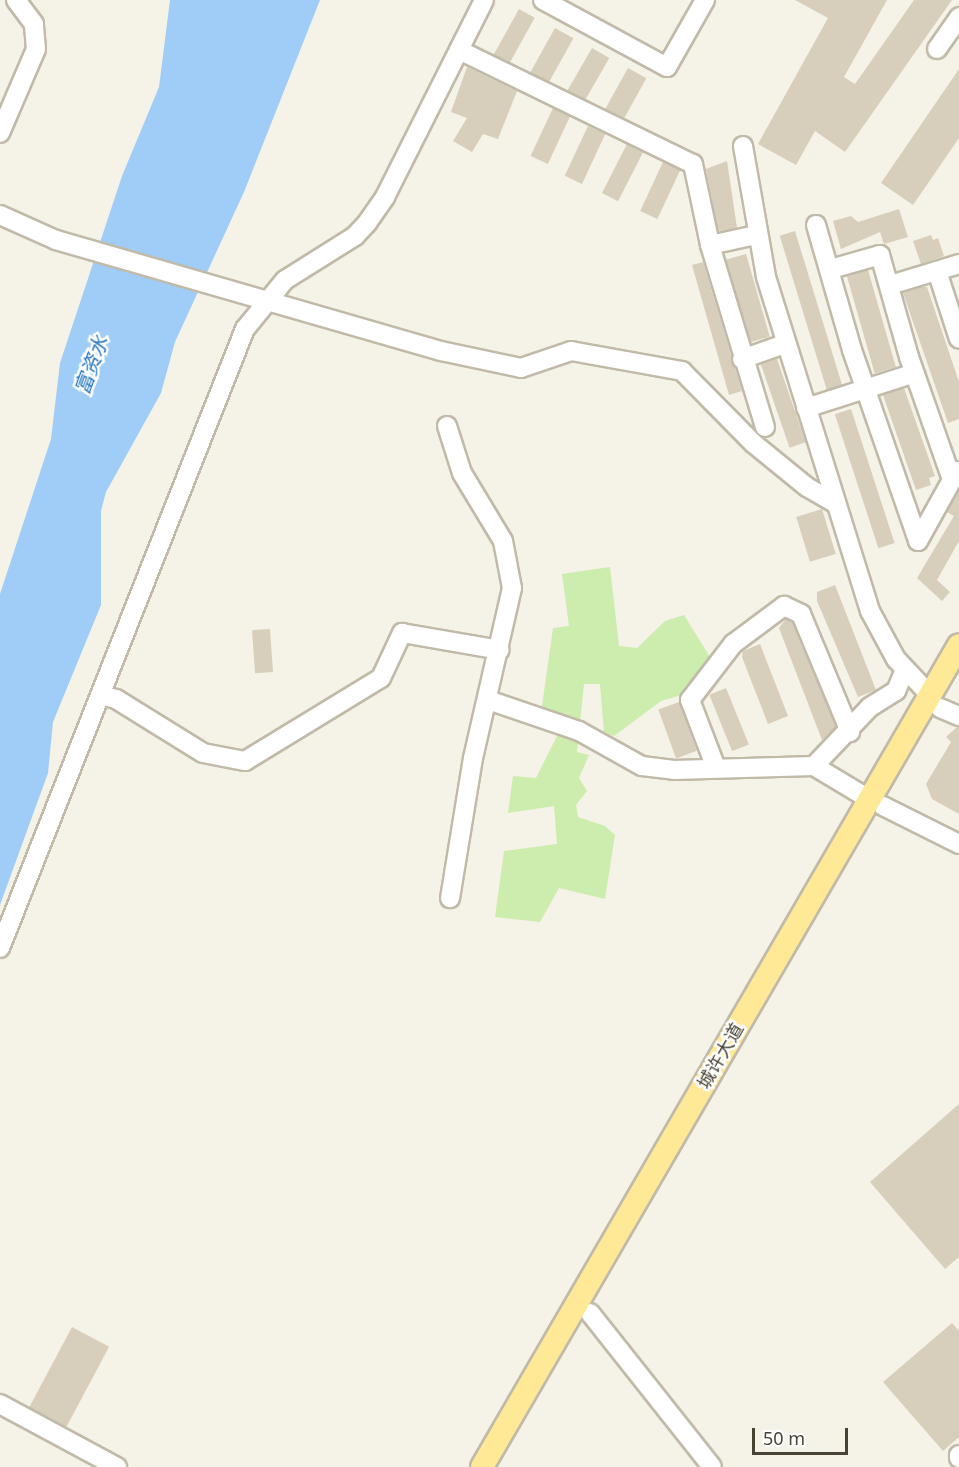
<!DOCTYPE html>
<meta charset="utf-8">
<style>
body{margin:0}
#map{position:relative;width:959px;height:1467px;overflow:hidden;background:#f5f2e7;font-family:"Noto Sans","Noto Sans SC",sans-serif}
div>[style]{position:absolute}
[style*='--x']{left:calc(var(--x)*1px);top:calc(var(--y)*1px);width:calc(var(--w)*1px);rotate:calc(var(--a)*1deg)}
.green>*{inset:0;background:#ccedad}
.water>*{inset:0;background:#9fcdf7}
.building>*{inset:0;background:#d8cebc;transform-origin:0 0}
.roads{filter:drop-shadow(2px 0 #c1baa9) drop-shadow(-2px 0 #c1baa9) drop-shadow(0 2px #c1baa9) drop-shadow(0 -2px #c1baa9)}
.minor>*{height:18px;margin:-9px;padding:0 9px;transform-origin:9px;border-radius:9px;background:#fff}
.major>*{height:22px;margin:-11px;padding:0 11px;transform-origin:11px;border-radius:11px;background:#ffe896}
span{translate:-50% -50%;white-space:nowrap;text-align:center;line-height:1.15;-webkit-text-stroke:5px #fff;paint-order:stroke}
.street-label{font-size:18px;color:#494335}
.water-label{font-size:20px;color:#2474bf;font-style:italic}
.scale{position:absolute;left:752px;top:1428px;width:96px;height:27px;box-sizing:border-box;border:3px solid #494335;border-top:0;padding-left:8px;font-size:18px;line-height:21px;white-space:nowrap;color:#494335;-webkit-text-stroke:4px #fff;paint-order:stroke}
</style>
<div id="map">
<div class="green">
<i style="clip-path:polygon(610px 567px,619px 646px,637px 648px,665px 621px,684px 615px,710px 657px,688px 693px,661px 701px,614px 736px,604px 732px,600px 684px,584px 684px,577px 752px,589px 755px,579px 778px,587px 791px,576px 805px,578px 817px,605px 826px,615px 835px,605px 899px,559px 888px,540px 922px,495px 917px,504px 851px,557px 844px,554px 806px,508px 813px,513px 776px,536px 778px,559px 732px,541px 713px,553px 628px,569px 626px,562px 574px)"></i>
</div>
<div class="water">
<i style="clip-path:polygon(170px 0,320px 0,244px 192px,175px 342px,161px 393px,106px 492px,101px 511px,101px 605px,53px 722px,48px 773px,0 905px,0 594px,51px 439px,60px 363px,122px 176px,159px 87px)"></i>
</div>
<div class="building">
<i style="clip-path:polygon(795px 0,887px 0,844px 77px,855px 84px,914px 0,952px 0,845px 152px,815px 131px,796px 165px,758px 144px,828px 18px)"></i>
<i style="left:519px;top:9px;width:18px;height:52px;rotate:29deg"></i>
<i style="left:555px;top:28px;width:21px;height:51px;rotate:29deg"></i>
<i style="left:592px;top:48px;width:20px;height:49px;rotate:30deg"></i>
<i style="clip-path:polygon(467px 67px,517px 91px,498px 139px,483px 134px,472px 152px,453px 141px,467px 118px,451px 112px)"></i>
<i style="left:628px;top:68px;width:21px;height:47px;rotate:29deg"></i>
<i style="clip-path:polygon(959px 69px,959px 138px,913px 205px,881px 183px)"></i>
<i style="left:553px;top:108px;width:19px;height:53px;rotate:25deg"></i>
<i style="left:588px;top:126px;width:19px;height:55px;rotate:25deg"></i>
<i style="left:627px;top:144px;width:18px;height:55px;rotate:27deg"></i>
<i style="clip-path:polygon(727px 161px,737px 228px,722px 231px,718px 230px,706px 169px)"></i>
<i style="left:663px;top:162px;width:19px;height:54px;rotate:25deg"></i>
<i style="clip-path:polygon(899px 209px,908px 237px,884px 244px,880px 232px,841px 249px,833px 221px,851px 216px,858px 222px)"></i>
<i style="left:795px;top:231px;width:161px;height:16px;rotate:73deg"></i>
<i style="clip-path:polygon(931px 235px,933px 240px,938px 238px,944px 256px,921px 264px,913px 241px)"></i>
<i style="left:746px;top:254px;width:86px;height:21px;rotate:74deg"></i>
<i style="clip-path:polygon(703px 262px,742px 391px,729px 395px,692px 265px)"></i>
<i style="left:868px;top:270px;width:101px;height:22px;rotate:74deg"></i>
<i style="clip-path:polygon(921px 287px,927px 287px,959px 382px,959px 419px,948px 423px,903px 293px)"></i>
<i style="left:777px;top:359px;width:88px;height:17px;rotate:71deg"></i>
<i style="clip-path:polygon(904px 388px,935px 476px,929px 478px,931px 485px,916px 490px,883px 395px)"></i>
<i style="left:851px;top:409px;width:141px;height:17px;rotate:72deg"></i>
<i style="clip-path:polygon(959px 491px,959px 541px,937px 580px,950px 592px,942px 601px,917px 578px,954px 516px,947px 512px)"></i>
<i style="left:822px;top:509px;width:47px;height:27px;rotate:73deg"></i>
<i style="clip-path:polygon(835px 585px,876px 690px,858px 697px,817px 601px,817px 592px)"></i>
<i style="clip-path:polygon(786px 619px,792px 622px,836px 727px,822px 740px,779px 628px)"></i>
<i style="left:270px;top:629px;width:43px;height:18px;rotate:86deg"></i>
<i style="clip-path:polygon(760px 644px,788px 716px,768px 724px,742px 657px,743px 651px)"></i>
<i style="left:726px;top:688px;width:61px;height:18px;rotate:68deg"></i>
<i style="left:679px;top:702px;width:52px;height:22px;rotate:70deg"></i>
<i style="clip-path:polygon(957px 727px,959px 727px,959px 814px,932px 799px,926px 784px,951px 742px,946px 737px)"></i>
<i style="clip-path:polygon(959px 1104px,959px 1257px,945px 1269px,870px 1182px)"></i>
<i style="clip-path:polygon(952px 1323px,959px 1331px,959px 1437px,943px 1451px,883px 1382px)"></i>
<i style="left:72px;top:1327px;width:42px;height:91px;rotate:28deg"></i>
</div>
<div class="roads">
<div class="minor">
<i style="--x:543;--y:0;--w:141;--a:28.4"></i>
<i style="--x:667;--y:67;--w:77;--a:-60.4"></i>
<i style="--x:937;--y:49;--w:39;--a:-55"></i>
<i style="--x:459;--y:50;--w:260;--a:26"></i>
<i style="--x:693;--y:164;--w:83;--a:78.1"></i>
<i style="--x:710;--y:245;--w:47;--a:-12.3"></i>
<i style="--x:0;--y:133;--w:91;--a:-66.8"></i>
<i style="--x:36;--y:49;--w:25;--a:-95"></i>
<i style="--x:34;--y:24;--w:30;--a:-127"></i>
<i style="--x:743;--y:146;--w:133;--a:80"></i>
<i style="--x:766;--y:277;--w:350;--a:72.7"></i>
<i style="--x:870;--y:611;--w:55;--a:61.6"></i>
<i style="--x:896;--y:659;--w:50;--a:46.6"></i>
<i style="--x:0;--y:215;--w:61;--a:24.1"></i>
<i style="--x:56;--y:240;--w:401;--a:16.1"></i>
<i style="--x:441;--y:351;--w:82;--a:12"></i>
<i style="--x:521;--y:368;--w:53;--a:-18.8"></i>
<i style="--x:571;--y:351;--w:113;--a:10.2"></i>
<i style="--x:682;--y:371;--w:101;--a:45.4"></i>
<i style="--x:753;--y:443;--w:70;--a:39.2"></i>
<i style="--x:807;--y:487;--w:34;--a:30"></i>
<i style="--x:816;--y:225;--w:130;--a:73.9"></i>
<i style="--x:852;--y:350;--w:202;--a:70.9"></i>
<i style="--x:710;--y:245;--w:190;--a:73.2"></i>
<i style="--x:831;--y:269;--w:51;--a:-15.9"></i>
<i style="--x:880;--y:255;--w:106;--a:74.1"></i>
<i style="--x:909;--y:357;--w:130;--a:70.7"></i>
<i style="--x:937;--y:271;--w:71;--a:72.1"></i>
<i style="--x:890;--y:285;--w:72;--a:-16.9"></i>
<i style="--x:742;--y:359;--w:46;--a:-19.2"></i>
<i style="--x:806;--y:408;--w:114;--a:-17.8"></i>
<i style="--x:447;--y:426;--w:49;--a:72.3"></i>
<i style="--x:462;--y:473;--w:79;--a:58.9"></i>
<i style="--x:503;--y:541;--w:48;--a:79.2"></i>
<i style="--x:512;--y:588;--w:174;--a:102.9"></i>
<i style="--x:473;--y:758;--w:142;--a:99.3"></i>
<i style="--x:918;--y:541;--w:80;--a:-60.9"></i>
<i style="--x:101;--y:695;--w:16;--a:15"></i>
<i style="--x:116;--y:699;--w:102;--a:31.8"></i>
<i style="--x:203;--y:753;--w:43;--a:10.8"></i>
<i style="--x:245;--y:761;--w:159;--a:-31.4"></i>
<i style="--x:381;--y:678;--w:50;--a:-65"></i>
<i style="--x:402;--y:633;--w:99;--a:9.8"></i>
<i style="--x:488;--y:700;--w:96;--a:18.8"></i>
<i style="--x:579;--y:731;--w:72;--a:29.1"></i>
<i style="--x:642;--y:766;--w:32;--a:7"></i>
<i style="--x:674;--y:770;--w:140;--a:-1.6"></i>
<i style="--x:814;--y:766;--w:64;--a:31"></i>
<i style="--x:940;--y:708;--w:21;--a:23"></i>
<i style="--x:814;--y:766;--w:81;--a:-46.5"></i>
<i style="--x:870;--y:707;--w:31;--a:-32"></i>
<i style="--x:896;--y:691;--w:23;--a:-67"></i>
<i style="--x:716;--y:768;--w:73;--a:-110.9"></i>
<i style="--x:690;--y:700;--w:71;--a:-52.5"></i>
<i style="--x:733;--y:644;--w:64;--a:-36.7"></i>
<i style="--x:784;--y:606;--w:19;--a:25"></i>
<i style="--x:801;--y:614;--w:128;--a:67.4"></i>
<i style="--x:883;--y:806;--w:85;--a:26.6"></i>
<i style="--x:0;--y:948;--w:666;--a:-68.41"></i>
<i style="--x:245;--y:329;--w:63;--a:-50.8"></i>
<i style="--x:285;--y:280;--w:83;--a:-32.2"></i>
<i style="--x:355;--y:236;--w:18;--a:-47"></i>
<i style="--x:367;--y:223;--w:32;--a:-55"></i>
<i style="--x:385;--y:197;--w:220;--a:-63.3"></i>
<i style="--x:590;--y:1313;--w:196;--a:51.6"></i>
<i style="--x:0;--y:1404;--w:133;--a:28.3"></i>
<i style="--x:959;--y:1455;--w:3;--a:90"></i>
</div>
<div class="major">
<i style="--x:482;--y:1467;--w:950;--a:-59.87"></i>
</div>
</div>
<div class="street-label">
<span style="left:720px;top:1056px;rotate:-60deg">城许大道</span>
</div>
<div class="water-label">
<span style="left:91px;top:365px;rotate:-70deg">富资水</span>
</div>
<div class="scale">50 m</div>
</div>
